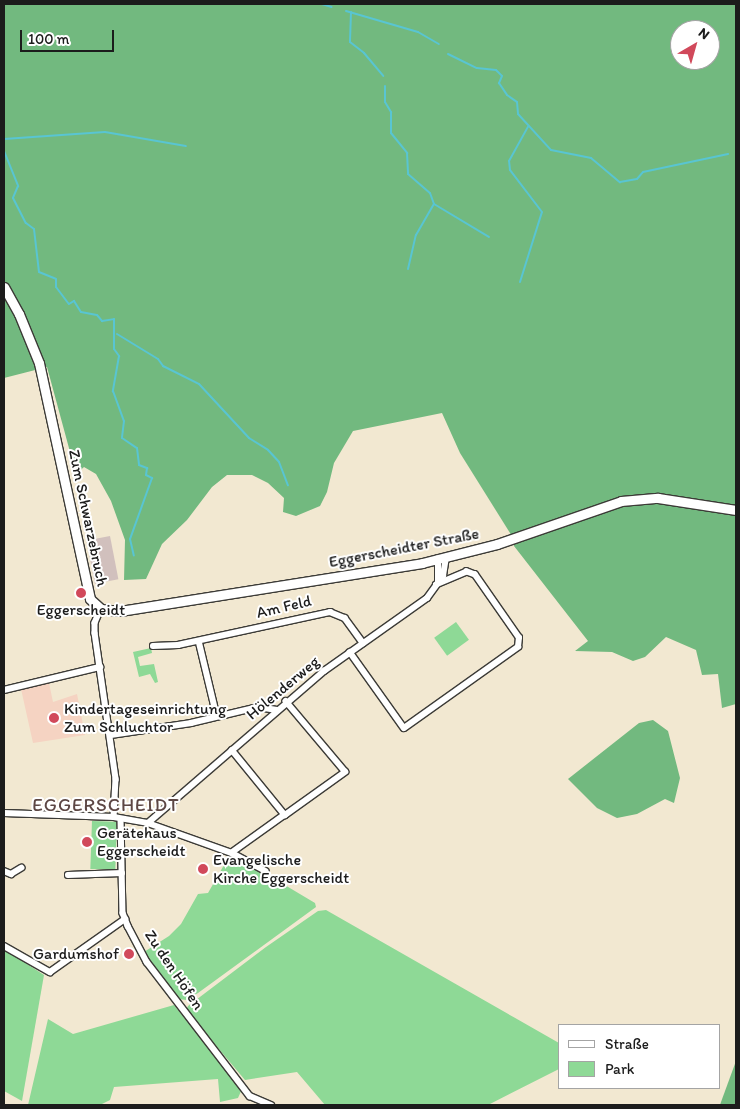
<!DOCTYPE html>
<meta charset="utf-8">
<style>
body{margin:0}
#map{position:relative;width:740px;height:1109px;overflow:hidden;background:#f2e8d1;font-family:Itim,sans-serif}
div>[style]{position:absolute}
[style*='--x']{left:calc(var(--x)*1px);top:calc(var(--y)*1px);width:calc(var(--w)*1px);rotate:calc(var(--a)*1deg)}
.built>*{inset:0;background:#f5d3c2}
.industrial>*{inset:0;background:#d1c0bd;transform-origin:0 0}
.green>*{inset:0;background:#8ed996;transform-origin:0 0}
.forest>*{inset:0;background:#72b97f}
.stream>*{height:2px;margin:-1px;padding:0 1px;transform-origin:1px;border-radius:1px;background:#59c5d2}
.roads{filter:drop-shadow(1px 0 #3c3b37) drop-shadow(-1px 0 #3c3b37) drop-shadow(0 1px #3c3b37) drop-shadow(0 -1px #3c3b37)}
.street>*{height:5.5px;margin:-2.75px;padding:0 2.75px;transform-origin:2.75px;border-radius:2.75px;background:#fff}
.secondary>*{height:9px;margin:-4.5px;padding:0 4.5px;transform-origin:4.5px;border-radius:4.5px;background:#fff}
.dots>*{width:14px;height:14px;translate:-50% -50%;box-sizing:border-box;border:2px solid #fff;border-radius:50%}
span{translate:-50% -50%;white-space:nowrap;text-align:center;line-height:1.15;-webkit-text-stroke:4px #fff;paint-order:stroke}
.street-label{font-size:16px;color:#1c1c1c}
.poi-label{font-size:16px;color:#1c1c1c}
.left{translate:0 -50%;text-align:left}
.right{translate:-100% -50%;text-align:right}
.quarter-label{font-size:19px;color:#5d4744;letter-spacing:1px}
.frame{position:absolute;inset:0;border:5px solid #1c1c1c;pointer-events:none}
.legend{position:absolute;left:558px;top:1024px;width:162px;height:65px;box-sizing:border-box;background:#fff;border:1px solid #a4a4a4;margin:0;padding:6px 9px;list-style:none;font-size:15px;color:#1c1c1c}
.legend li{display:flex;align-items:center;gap:10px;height:25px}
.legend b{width:25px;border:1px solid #a4a4a4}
.north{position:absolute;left:670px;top:20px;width:50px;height:50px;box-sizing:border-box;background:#fff;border:1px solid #a4a4a4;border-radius:50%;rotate:38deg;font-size:14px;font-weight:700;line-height:20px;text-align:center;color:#1c1c1c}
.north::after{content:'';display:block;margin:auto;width:18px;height:22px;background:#d1495b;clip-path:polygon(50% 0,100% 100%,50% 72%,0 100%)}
.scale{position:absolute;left:20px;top:30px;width:94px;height:22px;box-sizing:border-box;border:2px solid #1c1c1c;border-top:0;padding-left:6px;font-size:15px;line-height:18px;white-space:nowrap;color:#1c1c1c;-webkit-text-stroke:4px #fff;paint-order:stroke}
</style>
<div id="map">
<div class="built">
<i style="clip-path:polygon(49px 683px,53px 702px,77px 694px,85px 735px,33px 743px,21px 689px)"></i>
</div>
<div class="industrial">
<i style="left:110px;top:536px;width:44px;height:24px;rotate:79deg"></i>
</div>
<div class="green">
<i style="left:456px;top:622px;width:22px;height:27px;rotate:54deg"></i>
<i style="clip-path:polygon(151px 648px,152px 653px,138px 657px,140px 666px,154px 664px,158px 682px,155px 683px,150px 674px,139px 677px,133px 652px)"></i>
<i style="left:92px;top:821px;width:25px;height:48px;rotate:2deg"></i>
<i style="clip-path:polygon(228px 858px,268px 875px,315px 903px,316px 907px,198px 993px,186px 1000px,179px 999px,144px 952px,169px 936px,181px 924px,198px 894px,208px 893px)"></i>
<i style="clip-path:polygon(326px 910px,559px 1043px,559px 1069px,488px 1105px,325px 1105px,297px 1072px,245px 1080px,186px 1010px,188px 1006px,266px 947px,318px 911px)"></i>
<i style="clip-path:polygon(4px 949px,44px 975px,22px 1101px,4px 1091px)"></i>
<i style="clip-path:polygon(174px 1005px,242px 1089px,238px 1098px,220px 1102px,218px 1079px,114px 1087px,110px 1100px,100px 1105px,28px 1105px,48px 1019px,73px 1034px)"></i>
</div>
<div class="forest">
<i style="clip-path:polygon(evenodd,4px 4px,736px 4px,736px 704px,722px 708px,718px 674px,702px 675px,696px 650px,666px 637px,645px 657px,633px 661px,612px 652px,575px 651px,588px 641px,514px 546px,510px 533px,460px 453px,442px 413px,353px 431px,334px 463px,327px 492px,320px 506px,296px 516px,283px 512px,284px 498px,268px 483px,252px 475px,227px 475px,212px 487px,187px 520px,162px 544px,146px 579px,124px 580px,125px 540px,111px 501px,96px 474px,84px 467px,76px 474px,47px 367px,4px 378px,4px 4px,680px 30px,710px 30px,710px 60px,680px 60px,680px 30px)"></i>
<i style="clip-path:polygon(653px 720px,668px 731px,680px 778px,674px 803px,665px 799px,637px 814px,617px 818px,597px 808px,568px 779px,639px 723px)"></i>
<i style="clip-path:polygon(736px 1061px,736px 1105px,720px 1105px,721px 1102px)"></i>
</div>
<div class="stream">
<i style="--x:322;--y:4;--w:10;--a:17"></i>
<i style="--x:346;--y:11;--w:75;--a:16.3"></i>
<i style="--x:418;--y:32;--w:24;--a:30"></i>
<i style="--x:351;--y:12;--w:30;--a:92"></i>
<i style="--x:350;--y:42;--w:18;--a:38"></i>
<i style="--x:364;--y:53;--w:30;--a:50"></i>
<i style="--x:448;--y:54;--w:32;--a:26"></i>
<i style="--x:477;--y:68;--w:19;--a:6"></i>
<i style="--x:496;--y:70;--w:8;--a:45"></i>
<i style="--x:502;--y:76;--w:8;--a:113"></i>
<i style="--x:499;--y:83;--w:14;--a:56"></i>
<i style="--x:507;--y:95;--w:12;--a:35"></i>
<i style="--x:517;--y:102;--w:12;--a:85"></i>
<i style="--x:518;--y:114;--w:49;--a:47.5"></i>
<i style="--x:551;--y:150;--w:41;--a:11.3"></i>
<i style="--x:591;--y:158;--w:38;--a:40"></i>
<i style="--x:620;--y:182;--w:17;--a:-10"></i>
<i style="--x:637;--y:179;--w:9;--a:-49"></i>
<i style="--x:643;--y:172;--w:87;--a:-12"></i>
<i style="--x:385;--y:86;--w:16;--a:90"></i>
<i style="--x:385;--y:102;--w:12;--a:59"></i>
<i style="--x:391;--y:112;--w:21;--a:90"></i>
<i style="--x:391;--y:133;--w:26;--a:51"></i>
<i style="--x:407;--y:153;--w:21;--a:87"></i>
<i style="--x:408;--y:174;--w:29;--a:41"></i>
<i style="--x:430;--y:193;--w:12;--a:70"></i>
<i style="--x:434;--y:204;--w:64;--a:31"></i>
<i style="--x:4;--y:139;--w:101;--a:-4"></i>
<i style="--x:105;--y:132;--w:82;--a:9.8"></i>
<i style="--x:4;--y:151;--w:38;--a:68"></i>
<i style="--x:18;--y:186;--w:13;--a:113"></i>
<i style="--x:13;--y:198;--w:28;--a:63"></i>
<i style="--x:26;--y:223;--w:10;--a:37"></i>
<i style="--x:34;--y:229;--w:43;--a:83.4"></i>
<i style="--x:39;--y:272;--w:18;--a:22"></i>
<i style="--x:56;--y:279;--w:8;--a:90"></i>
<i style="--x:56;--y:287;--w:21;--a:53"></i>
<i style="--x:69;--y:304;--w:6;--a:-31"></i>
<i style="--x:74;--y:301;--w:13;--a:58"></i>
<i style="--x:81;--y:312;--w:16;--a:11"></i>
<i style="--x:97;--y:315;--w:8;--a:50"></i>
<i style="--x:102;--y:321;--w:12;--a:-9"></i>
<i style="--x:114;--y:319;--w:30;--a:90"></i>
<i style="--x:114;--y:349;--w:9;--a:54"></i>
<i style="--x:119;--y:356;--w:36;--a:100"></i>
<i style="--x:113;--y:391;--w:32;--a:70"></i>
<i style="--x:124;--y:421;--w:17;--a:97"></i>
<i style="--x:122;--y:438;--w:18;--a:34"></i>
<i style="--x:137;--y:448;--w:17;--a:83"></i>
<i style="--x:139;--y:465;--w:9;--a:21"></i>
<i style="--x:147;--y:468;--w:7;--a:98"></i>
<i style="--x:146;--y:475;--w:7;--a:27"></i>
<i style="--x:152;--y:478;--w:65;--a:109.8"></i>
<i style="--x:130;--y:539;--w:17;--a:77"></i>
<i style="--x:408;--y:269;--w:35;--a:-77"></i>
<i style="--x:416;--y:235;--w:36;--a:-60"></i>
<i style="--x:520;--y:282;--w:73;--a:-72.6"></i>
<i style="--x:542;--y:212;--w:53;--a:-127.3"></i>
<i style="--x:510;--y:170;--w:9;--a:-96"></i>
<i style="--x:509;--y:161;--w:39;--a:-61"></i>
<i style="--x:117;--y:334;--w:48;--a:31.4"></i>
<i style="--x:158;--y:359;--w:9;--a:54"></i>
<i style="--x:163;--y:366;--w:40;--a:26.6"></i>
<i style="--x:199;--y:384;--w:74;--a:47.2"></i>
<i style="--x:249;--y:438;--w:22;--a:32"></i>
<i style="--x:268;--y:450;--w:16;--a:47"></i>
<i style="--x:279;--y:462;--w:25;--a:69"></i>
</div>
<div class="roads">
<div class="street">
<i style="--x:438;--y:583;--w:24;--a:-90"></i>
<i style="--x:101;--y:609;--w:15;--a:113"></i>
<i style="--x:95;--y:623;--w:10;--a:90"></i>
<i style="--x:95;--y:633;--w:148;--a:81.8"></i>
<i style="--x:116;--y:779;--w:38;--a:93"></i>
<i style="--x:199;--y:641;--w:77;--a:76.5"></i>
<i style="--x:153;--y:646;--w:25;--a:-2"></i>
<i style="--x:178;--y:645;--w:156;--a:-12.2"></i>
<i style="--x:330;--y:612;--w:16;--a:22"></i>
<i style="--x:345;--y:618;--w:31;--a:54"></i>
<i style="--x:350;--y:652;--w:93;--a:54.6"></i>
<i style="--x:404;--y:728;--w:140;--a:-35.4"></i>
<i style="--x:518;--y:647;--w:9;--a:-84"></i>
<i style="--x:519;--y:638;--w:77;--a:-124.9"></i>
<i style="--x:475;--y:575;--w:9;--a:-159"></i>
<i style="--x:467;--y:572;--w:33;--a:157"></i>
<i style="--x:4;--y:690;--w:99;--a:-13.5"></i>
<i style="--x:111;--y:735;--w:81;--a:-8.5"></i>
<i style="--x:191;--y:723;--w:69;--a:-13.4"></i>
<i style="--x:258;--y:707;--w:19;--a:9"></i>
<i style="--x:232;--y:750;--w:84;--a:50.8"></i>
<i style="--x:285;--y:815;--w:65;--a:144.4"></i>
<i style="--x:4;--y:813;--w:110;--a:2.1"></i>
<i style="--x:114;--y:817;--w:35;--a:10"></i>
<i style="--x:148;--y:823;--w:89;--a:19.7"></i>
<i style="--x:232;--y:853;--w:38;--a:28"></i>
<i style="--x:285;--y:815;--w:74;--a:-35.6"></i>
<i style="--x:345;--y:772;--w:92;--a:-130.1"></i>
<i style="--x:121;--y:819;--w:94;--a:88.8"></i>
<i style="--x:123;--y:913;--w:14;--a:69"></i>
<i style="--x:128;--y:926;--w:41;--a:62.2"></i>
<i style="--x:147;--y:962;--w:169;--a:52.5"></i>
<i style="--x:250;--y:1096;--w:23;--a:23"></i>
<i style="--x:148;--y:823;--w:233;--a:-40.8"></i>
<i style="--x:324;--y:671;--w:126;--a:-35.3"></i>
<i style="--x:427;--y:598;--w:27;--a:-54"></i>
<i style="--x:443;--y:576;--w:19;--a:-81"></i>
<i style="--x:4;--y:871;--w:8;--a:23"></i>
<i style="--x:11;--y:874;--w:12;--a:-31"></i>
<i style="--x:68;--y:875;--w:54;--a:-2.1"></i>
<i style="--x:4;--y:946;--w:53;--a:29.5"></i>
<i style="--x:50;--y:972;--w:92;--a:-35.2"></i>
</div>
<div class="secondary">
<i style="--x:4;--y:287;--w:31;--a:61"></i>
<i style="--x:19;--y:314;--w:53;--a:67.8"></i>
<i style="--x:39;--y:363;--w:241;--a:77.8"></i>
<i style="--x:90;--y:599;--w:15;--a:42"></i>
<i style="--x:101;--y:609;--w:19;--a:6"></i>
<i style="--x:120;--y:611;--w:306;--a:-9"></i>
<i style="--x:422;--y:563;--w:77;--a:-14.2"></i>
<i style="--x:497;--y:544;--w:131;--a:-19.1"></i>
<i style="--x:621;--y:501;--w:37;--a:-5"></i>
<i style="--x:658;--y:498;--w:79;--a:8.7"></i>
</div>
</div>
<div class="dots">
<i style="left:81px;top:593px;background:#d1495b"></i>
<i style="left:54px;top:718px;background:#d1495b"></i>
<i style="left:87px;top:842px;background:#d1495b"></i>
<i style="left:203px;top:869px;background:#d1495b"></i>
<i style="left:129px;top:954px;background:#d1495b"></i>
</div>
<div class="street-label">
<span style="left:88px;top:518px;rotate:78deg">Zum Schwarzebruch</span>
<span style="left:404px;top:548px;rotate:-11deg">Eggerscheidter Straße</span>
<span style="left:284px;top:607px;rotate:-13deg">Am Feld</span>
<span style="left:283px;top:688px;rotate:-40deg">Hölenderweg</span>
<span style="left:174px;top:970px;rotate:56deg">Zu den Höfen</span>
</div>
<div class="poi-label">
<span style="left:81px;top:610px">Eggerscheidt</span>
<span class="left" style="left:64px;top:718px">Kindertageseinrichtung<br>Zum Schluchtor</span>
<span class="left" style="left:97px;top:842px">Gerätehaus<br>Eggerscheidt</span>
<span class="left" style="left:213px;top:869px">Evangelische<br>Kirche Eggerscheidt</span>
<span class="right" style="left:119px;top:954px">Gardumshof</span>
</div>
<div class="quarter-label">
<span style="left:106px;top:805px">EGGERSCHEIDT</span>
</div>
<div class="frame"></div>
<ul class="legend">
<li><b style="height:6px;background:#fff"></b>Straße</li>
<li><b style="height:14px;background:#8ed996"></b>Park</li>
</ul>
<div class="north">N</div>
<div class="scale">100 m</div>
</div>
